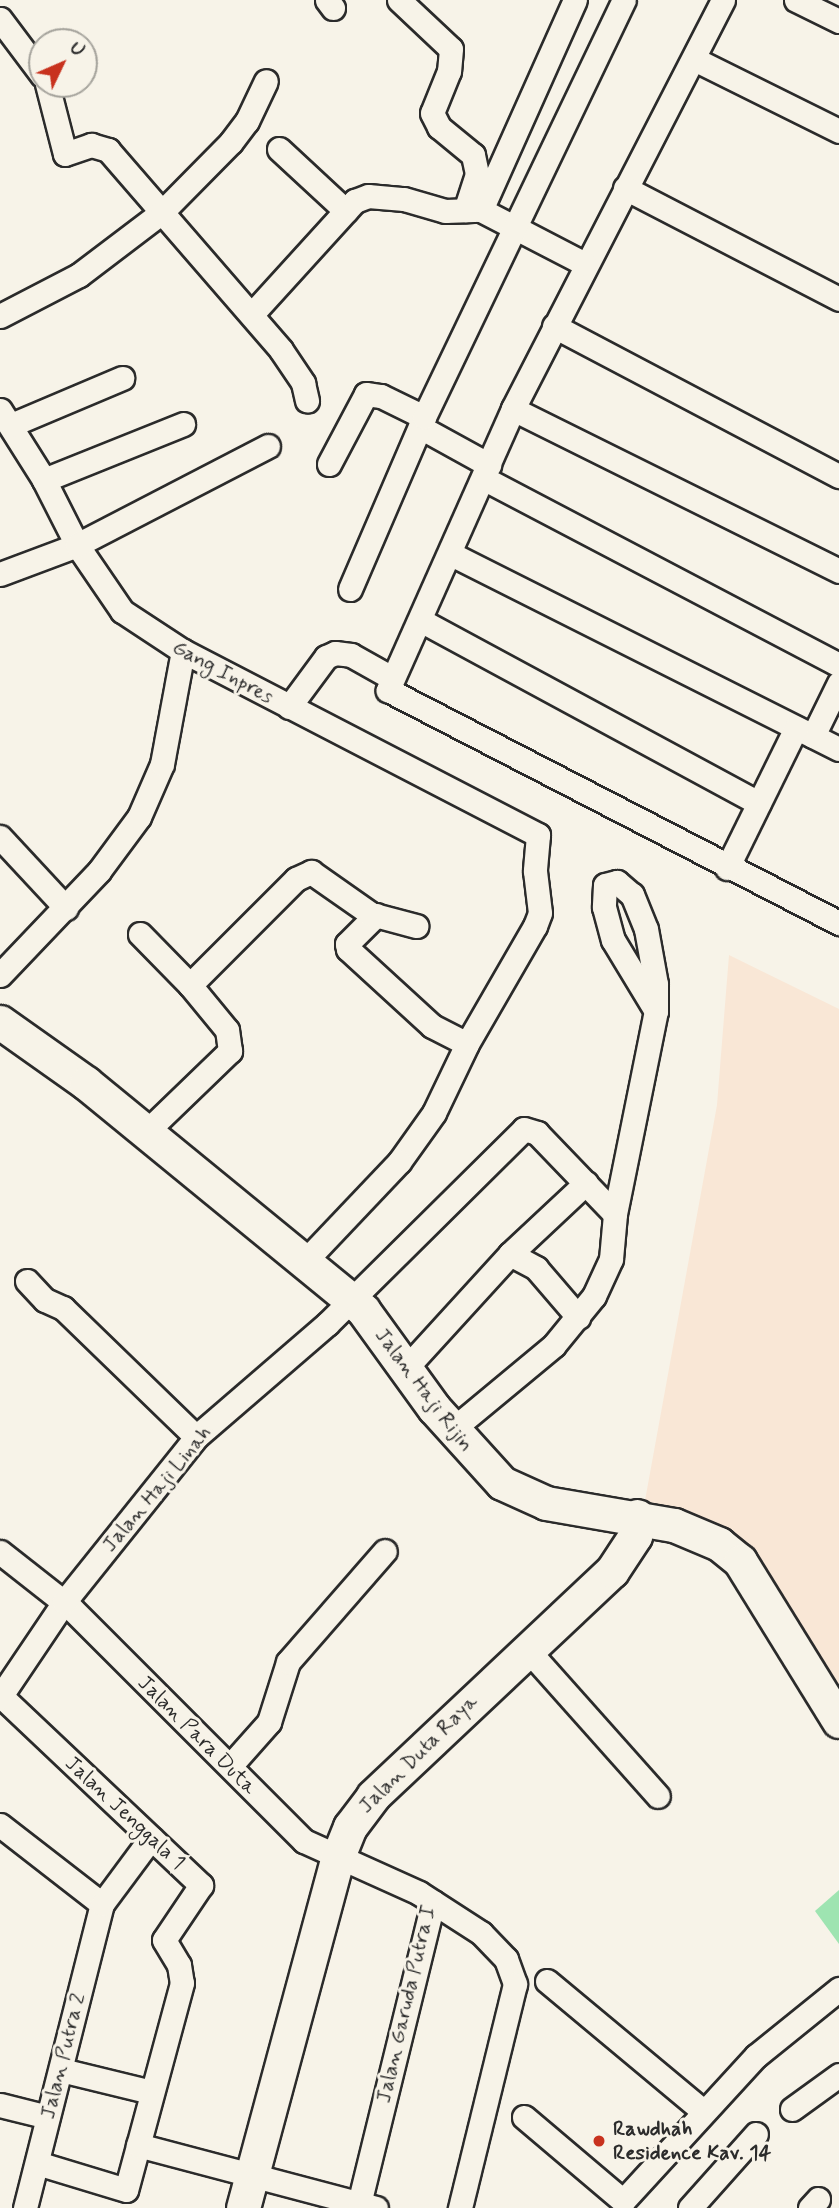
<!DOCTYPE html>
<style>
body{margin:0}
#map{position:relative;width:839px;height:2208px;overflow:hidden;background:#f7f3e8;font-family:Mynerve,sans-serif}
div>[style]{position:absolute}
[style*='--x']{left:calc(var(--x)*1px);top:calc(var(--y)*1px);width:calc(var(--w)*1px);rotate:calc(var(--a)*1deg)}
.built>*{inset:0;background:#f9e7d6}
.green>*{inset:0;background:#9ee4b1}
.roads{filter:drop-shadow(2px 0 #2b2b2b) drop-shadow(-2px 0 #2b2b2b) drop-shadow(0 2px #2b2b2b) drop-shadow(0 -2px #2b2b2b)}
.street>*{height:23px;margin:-11.5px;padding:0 11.5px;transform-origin:11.5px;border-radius:11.5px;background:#f7f3e8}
.secondary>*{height:33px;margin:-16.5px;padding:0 16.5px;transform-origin:16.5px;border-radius:16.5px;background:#f7f3e8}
.dots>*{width:19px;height:19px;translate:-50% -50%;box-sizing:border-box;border:4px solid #f7f3e8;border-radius:50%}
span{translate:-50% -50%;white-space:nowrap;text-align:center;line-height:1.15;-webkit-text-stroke:6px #f7f3e8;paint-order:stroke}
.street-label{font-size:21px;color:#2b2b2b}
.poi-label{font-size:21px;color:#2b2b2b;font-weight:700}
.left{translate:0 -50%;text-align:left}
.north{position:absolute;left:28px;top:28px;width:70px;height:70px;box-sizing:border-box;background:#f7f3e8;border:2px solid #a5a39c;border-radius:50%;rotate:46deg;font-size:19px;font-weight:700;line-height:28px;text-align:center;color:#2b2b2b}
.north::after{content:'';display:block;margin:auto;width:24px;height:32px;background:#c8321e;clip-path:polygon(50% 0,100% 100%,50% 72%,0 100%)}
</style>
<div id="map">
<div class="built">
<i style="clip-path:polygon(729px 955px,839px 1009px,839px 1712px,740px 1573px,642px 1517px,717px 1105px)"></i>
</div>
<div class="green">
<i style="clip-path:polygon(839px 1890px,839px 1944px,815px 1911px)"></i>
</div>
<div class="roads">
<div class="street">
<i style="--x:327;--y:0;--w:10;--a:53"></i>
<i style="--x:399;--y:0;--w:71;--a:43.3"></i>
<i style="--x:451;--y:49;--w:22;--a:95"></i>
<i style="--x:449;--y:71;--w:45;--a:112"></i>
<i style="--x:432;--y:113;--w:16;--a:63"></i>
<i style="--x:439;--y:127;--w:44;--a:39.5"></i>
<i style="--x:473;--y:155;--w:19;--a:78"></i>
<i style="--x:477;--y:174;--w:38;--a:108"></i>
<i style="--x:723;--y:0;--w:460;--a:117.2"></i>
<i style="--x:513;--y:409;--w:308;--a:114"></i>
<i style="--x:388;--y:690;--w:508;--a:27.32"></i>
<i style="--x:796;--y:0;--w:48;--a:26"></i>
<i style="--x:0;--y:19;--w:70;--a:53.1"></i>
<i style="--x:694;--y:59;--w:162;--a:26.4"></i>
<i style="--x:47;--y:84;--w:72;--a:75.6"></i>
<i style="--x:65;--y:154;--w:28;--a:-19"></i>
<i style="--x:91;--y:145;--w:18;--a:16"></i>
<i style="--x:108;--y:150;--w:264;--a:49.1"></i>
<i style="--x:281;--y:350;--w:40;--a:56"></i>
<i style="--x:303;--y:383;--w:18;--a:77"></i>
<i style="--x:279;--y:149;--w:91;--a:42.8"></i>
<i style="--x:625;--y:188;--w:241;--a:27.4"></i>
<i style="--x:481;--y:210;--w:230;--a:-65.9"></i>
<i style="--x:252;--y:314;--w:153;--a:-47.7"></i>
<i style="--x:355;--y:201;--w:14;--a:-21"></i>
<i style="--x:368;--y:196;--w:36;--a:5"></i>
<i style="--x:404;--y:199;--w:43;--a:16.3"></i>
<i style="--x:445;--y:211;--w:36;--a:-2"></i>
<i style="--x:481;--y:210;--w:117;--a:27.4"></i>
<i style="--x:0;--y:316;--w:89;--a:-27.4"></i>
<i style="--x:79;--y:275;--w:104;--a:-37.2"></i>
<i style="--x:162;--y:212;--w:98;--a:-45.4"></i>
<i style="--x:231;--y:142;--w:26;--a:-53"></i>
<i style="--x:247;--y:121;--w:44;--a:-64.6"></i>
<i style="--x:554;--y:326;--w:322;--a:27.8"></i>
<i style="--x:513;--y:409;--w:364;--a:26.4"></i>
<i style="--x:0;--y:410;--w:83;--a:57.8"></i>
<i style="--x:44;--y:480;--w:73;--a:63.1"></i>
<i style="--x:77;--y:545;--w:80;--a:55.7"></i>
<i style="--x:122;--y:611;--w:73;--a:33.3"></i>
<i style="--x:183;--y:651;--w:400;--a:27.4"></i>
<i style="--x:538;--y:835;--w:36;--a:95"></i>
<i style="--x:535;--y:871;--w:42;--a:83.2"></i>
<i style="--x:540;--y:913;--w:14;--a:111"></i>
<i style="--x:535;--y:926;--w:136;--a:120"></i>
<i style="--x:467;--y:1044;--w:76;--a:115.6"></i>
<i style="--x:434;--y:1113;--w:60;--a:125.5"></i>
<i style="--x:399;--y:1162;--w:137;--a:133.5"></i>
<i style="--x:11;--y:425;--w:121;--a:-22.9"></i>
<i style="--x:420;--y:427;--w:79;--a:28.8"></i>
<i style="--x:329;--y:464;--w:79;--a:-62.1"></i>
<i style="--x:366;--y:394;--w:15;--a:8"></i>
<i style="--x:381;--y:396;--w:48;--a:26"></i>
<i style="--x:483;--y:478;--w:402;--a:27.7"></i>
<i style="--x:44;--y:480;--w:150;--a:-21.9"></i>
<i style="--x:451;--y:554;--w:434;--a:26.7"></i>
<i style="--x:0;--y:574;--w:82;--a:-20.6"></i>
<i style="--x:77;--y:545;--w:215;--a:-27.4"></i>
<i style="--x:350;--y:589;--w:187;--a:-66.7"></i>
<i style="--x:424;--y:417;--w:462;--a:-64.4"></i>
<i style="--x:420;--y:620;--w:385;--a:28.4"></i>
<i style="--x:289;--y:707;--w:62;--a:-53.5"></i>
<i style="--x:326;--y:657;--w:10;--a:-24"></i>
<i style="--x:335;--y:653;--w:16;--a:7"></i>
<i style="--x:351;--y:655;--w:47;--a:29.3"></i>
<i style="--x:813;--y:736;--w:59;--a:-63.9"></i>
<i style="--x:0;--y:837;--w:97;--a:47.1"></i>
<i style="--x:727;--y:868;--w:156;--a:-63.8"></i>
<i style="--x:376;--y:915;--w:41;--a:135"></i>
<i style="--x:347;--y:944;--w:5;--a:79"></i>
<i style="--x:348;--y:949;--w:114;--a:42.5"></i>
<i style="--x:432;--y:1026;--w:39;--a:27"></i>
<i style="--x:140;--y:934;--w:71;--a:45.6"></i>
<i style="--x:0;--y:975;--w:144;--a:-46.4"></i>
<i style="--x:99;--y:871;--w:67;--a:-53.5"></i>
<i style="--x:139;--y:817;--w:58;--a:-66.5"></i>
<i style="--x:162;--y:764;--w:115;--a:-79.5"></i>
<i style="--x:146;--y:1132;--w:117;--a:-44"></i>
<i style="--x:230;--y:1051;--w:21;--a:-98"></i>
<i style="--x:227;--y:1030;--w:58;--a:-129.4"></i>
<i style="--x:190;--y:985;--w:150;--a:-45"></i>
<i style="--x:296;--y:879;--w:17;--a:-25"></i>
<i style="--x:311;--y:872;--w:73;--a:35"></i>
<i style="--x:371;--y:914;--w:47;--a:14.9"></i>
<i style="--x:510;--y:1254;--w:30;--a:28"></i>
<i style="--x:536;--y:1268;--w:65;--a:49.4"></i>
<i style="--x:27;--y:1281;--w:26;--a:47"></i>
<i style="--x:45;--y:1300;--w:20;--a:24"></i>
<i style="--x:63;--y:1308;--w:185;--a:44.1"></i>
<i style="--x:406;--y:1368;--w:154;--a:-47.6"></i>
<i style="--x:510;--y:1254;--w:104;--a:-43.1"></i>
<i style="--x:453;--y:1429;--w:131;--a:-39.7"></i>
<i style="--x:554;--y:1345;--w:63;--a:-50.8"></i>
<i style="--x:594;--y:1296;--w:41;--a:-65.3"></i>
<i style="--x:611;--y:1259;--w:45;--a:-84.9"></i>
<i style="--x:615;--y:1214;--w:207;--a:-78.6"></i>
<i style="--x:656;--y:1011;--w:27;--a:-90"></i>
<i style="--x:656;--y:984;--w:56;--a:-100.3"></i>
<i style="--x:646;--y:929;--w:37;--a:-112"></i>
<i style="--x:632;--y:895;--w:20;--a:-139"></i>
<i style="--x:617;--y:882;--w:12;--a:166"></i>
<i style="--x:605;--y:885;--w:22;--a:93"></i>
<i style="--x:604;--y:907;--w:34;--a:75"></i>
<i style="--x:613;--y:940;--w:83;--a:58.8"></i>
<i style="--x:0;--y:1552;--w:89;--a:38.2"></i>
<i style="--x:70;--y:1607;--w:331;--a:45"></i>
<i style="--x:304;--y:1841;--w:126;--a:24.3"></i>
<i style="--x:419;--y:1893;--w:74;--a:32.8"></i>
<i style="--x:481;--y:1933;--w:36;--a:46"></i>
<i style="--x:506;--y:1959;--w:27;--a:70"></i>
<i style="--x:515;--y:1984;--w:231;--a:103.8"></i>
<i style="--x:526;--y:1648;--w:198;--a:48.3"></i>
<i style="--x:0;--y:1695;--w:277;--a:43.4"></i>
<i style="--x:201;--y:1885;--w:66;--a:123.9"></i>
<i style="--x:164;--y:1940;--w:29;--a:59"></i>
<i style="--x:179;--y:1965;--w:18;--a:81"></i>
<i style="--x:182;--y:1983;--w:214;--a:105.1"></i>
<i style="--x:126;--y:2190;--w:93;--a:-163.1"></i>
<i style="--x:0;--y:1697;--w:115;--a:-56"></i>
<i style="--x:64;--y:1602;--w:211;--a:-51.3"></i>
<i style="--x:196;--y:1437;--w:173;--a:-40.8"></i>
<i style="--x:327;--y:1324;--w:277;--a:-44.7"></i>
<i style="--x:524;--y:1129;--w:14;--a:17"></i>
<i style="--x:537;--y:1133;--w:112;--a:46.1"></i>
<i style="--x:230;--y:1766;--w:59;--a:-48.4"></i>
<i style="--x:269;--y:1722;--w:63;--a:-72.4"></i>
<i style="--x:288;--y:1662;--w:147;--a:-48.9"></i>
<i style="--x:0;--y:1825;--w:129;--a:37.8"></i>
<i style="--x:547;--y:1981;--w:204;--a:39.8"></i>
<i style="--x:61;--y:2070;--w:93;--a:13.7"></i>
<i style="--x:0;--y:2105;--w:49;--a:14"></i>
<i style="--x:792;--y:2109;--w:58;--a:-35.9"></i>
<i style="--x:524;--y:2117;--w:130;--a:40.3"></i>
<i style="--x:623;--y:2201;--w:197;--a:-47.5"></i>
<i style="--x:756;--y:2056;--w:107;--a:-38.9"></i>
<i style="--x:138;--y:2145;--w:246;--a:14.8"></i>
<i style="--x:25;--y:2208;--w:314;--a:-75.8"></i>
<i style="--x:102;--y:1904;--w:82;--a:-53.4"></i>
<i style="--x:358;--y:2208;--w:315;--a:-76.2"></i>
<i style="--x:690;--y:2208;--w:99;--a:-48.3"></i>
<i style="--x:810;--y:2208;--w:12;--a:-48"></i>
</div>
<div class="secondary">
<i style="--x:0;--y:1022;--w:105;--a:35.3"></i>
<i style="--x:86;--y:1083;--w:358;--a:39.3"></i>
<i style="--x:363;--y:1310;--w:121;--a:54.1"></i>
<i style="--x:434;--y:1408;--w:101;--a:47.8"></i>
<i style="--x:502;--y:1483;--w:48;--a:24.4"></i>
<i style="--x:546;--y:1503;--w:130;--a:9.8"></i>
<i style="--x:674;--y:1525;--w:49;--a:22.9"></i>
<i style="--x:719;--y:1544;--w:27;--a:39"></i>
<i style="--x:740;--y:1561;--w:188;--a:58.3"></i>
<i style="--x:243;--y:2208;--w:361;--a:-74.9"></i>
<i style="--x:337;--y:1859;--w:35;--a:-68"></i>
<i style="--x:350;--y:1827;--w:39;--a:-53"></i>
<i style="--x:373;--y:1796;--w:328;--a:-43.3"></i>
<i style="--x:612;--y:1571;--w:42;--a:-56.7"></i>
<i style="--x:635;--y:1536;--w:20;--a:-84"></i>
</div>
</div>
<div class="dots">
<i style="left:599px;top:2141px;background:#c8321e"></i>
</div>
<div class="street-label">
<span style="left:223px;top:672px;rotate:28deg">Gang Inpres</span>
<span style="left:424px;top:1390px;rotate:53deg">Jalan Haji Rijin</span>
<span style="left:157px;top:1489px;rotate:-50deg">Jalan Haji Linah</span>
<span style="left:197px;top:1735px;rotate:45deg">Jalan Para Duta</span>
<span style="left:418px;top:1754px;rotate:-45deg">Jalan Duta Raya</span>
<span style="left:125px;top:1813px;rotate:43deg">Jalan Jenggala 1</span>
<span style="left:406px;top:2004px;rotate:-77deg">Jalan Garuda Putra I</span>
<span style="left:63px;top:2056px;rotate:-76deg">Jalan Putra 2</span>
</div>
<div class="poi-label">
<span class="left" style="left:613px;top:2141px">Rawdhah<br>Residence Kav. 14</span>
</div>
<div class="north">U</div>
</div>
